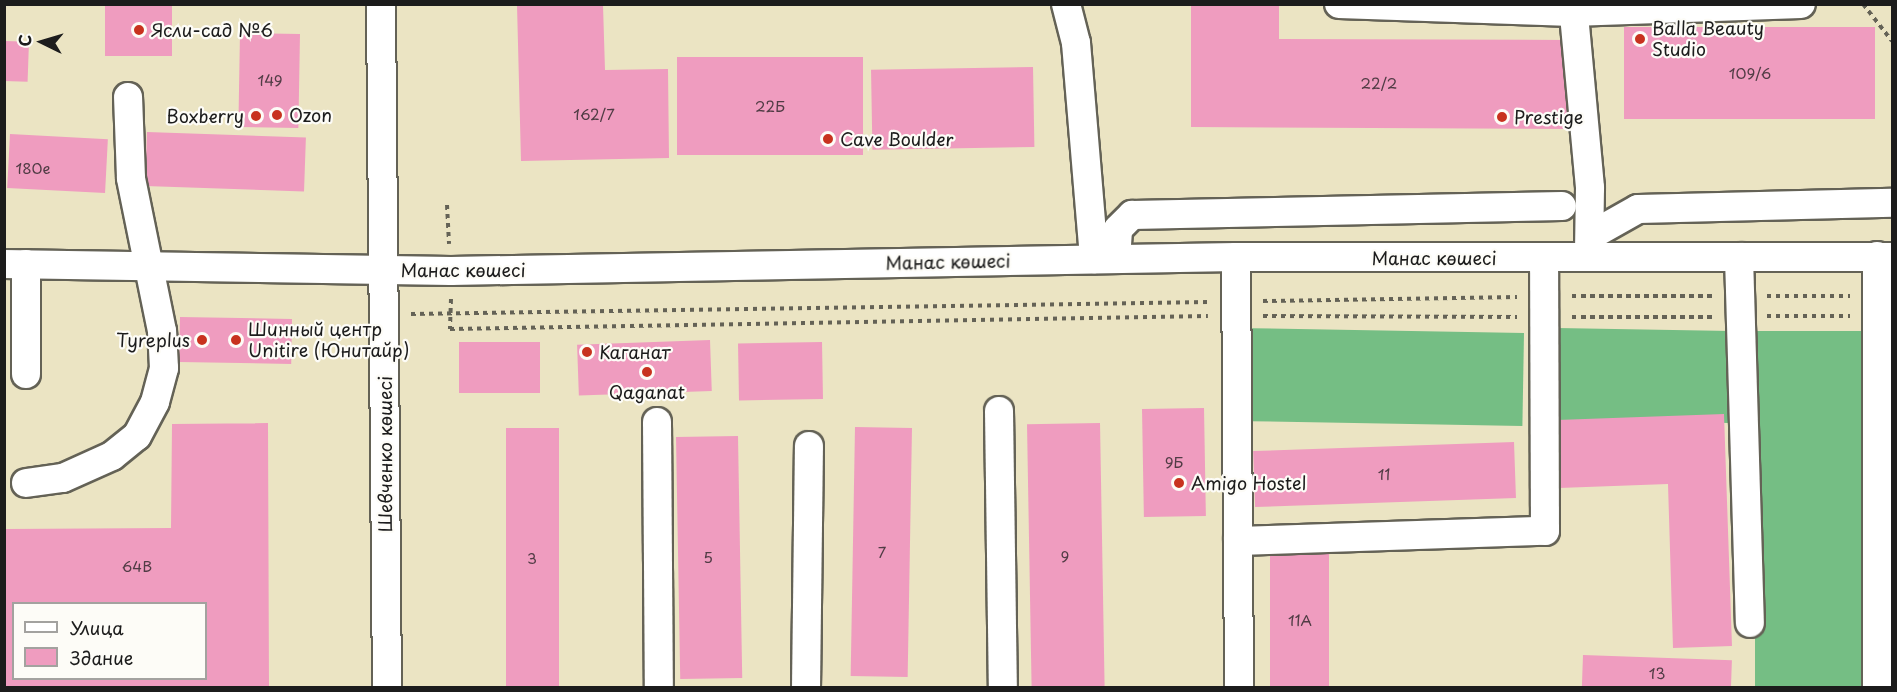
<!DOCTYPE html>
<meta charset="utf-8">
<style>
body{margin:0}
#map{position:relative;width:1897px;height:692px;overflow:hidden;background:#ebe4c3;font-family:"Playpen Sans",sans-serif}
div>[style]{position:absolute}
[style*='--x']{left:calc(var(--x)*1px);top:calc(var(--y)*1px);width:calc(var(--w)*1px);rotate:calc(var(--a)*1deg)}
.forest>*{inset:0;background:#75be84;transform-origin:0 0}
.building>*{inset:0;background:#ef9cbf;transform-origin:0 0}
.path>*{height:4px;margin-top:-2px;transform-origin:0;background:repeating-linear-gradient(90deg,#646256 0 4.5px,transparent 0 9px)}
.roads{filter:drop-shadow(2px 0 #646256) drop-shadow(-2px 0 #646256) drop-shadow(0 2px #646256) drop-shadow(0 -2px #646256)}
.minor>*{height:28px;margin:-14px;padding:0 14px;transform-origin:14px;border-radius:14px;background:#fff}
.dots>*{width:16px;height:16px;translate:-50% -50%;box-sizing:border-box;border:3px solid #fdfcf7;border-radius:50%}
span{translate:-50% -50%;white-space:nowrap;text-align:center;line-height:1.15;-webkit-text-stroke:4.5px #fdfcf7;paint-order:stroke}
.number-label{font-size:15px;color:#513c45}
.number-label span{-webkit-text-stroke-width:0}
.poi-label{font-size:18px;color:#1c1c1c}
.left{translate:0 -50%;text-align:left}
.right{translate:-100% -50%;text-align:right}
.street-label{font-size:18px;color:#1c1c1c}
.frame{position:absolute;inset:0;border:6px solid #1c1c1c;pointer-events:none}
.legend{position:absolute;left:12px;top:602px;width:195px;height:78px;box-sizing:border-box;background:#fdfcf7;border:2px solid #a3a29f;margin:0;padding:8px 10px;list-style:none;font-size:18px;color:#1c1c1c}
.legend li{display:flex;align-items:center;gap:12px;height:30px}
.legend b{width:30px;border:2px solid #a3a29f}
.north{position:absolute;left:12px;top:12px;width:60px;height:60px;-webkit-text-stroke:4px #fdfcf7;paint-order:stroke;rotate:275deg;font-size:16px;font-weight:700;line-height:24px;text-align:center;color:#1c1c1c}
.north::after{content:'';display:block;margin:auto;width:21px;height:27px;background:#1c1c1c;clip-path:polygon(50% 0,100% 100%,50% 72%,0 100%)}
</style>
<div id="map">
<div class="forest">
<i style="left:1557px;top:328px;width:174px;height:92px;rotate:1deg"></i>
<i style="left:1864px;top:331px;width:356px;height:109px;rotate:90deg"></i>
<i style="left:1524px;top:333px;width:93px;height:272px;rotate:91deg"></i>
</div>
<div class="building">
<i style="left:105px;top:4px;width:67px;height:52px"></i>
<i style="clip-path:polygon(1191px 4px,1279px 4px,1279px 39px,1567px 40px,1567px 129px,1191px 127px)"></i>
<i style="clip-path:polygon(517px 5px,603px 5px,605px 70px,668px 69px,669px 158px,521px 161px)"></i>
<i style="left:1624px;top:27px;width:251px;height:92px"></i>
<i style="left:240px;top:33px;width:60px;height:94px;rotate:1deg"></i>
<i style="left:5px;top:41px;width:24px;height:40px;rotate:2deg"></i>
<i style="left:677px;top:57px;width:186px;height:98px"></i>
<i style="left:1033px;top:67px;width:80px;height:162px;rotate:89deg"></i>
<i style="left:147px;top:132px;width:159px;height:54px;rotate:2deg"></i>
<i style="left:10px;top:134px;width:98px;height:54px;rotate:3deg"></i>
<i style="left:180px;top:317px;width:112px;height:45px;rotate:1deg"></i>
<i style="left:710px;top:340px;width:51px;height:133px;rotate:88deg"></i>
<i style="left:540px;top:342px;width:51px;height:81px;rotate:90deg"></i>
<i style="left:822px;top:342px;width:57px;height:84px;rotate:89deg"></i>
<i style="left:1204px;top:408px;width:108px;height:62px;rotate:89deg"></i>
<i style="clip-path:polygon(1724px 414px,1732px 646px,1673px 648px,1668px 484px,1559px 488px,1557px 420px)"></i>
<i style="clip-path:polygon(evenodd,268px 423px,269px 688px,5px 688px,6px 529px,171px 528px,172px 424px,268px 423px,14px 604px,206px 604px,206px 678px,14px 678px,14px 604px)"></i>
<i style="left:1100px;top:423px;width:265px;height:73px;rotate:89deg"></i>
<i style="left:855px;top:427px;width:57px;height:249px;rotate:1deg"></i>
<i style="left:506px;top:428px;width:53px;height:260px"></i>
<i style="left:738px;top:436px;width:242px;height:62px;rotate:89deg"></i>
<i style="left:1514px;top:442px;width:56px;height:261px;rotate:88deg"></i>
<i style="left:1270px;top:552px;width:59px;height:136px"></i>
<i style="left:1583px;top:655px;width:149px;height:33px;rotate:2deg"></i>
</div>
<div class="path">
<i style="--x:1863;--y:4;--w:47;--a:51.9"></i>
<i style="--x:447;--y:205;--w:39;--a:87"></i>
<i style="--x:1572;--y:296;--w:140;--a:0"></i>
<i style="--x:1767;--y:296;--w:83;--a:0"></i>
<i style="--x:451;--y:299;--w:30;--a:92"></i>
<i style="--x:450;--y:329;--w:758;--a:-0.98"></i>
<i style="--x:1263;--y:301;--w:254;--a:-0.9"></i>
<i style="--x:411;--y:314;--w:797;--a:-0.86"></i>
<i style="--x:1263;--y:316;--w:254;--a:0.2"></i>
<i style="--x:1767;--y:316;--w:83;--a:0"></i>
<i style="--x:1572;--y:317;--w:140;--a:0"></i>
</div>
<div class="roads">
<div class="minor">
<i style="--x:381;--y:4;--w:684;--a:89.5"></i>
<i style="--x:1066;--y:4;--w:40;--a:75.6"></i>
<i style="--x:1076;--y:43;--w:217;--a:85.2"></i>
<i style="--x:1339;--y:4;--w:233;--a:2"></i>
<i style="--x:1572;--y:12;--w:229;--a:-2"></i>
<i style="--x:1573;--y:4;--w:185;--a:84.7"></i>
<i style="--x:1590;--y:188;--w:63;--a:90.9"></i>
<i style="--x:1590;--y:236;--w:55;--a:-29.4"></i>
<i style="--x:1638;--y:209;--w:254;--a:-1.4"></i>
<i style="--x:1877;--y:256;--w:432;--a:90"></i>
<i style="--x:1236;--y:257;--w:431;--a:89.6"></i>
<i style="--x:1739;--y:257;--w:366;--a:88.3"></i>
<i style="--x:1116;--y:259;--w:30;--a:-86"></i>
<i style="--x:1118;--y:229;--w:20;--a:-45"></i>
<i style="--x:1132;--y:215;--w:430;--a:-1.2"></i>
<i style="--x:4;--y:264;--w:447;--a:0.9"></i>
<i style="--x:451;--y:271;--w:785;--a:-1.02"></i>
<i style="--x:1236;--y:257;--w:656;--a:0"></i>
<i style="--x:26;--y:374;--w:110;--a:-90"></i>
<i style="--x:999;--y:411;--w:277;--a:89.2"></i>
<i style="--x:657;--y:422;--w:266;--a:89.6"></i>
<i style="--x:26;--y:483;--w:37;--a:-8"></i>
<i style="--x:63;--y:478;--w:54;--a:-24.2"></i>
<i style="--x:112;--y:456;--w:32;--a:-39"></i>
<i style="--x:137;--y:436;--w:38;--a:-62"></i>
<i style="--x:155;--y:402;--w:35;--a:-75"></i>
<i style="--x:164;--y:368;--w:37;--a:-93"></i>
<i style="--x:162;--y:331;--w:156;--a:-101.5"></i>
<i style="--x:131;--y:178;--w:81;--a:-92.1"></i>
<i style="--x:1238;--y:541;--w:307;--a:-1.9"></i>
<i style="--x:1545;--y:531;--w:273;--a:-90.2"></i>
<i style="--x:806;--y:688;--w:242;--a:-89.3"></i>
</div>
</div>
<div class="dots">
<i style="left:139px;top:30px;background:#c8321e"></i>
<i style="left:1640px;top:39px;background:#c8321e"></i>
<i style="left:277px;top:115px;background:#c8321e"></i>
<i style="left:256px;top:116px;background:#c8321e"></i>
<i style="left:1502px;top:117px;background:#c8321e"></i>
<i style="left:828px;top:139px;background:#c8321e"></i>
<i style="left:202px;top:340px;background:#c8321e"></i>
<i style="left:236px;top:340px;background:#c8321e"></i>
<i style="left:587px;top:352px;background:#c8321e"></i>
<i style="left:647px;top:372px;background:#c8321e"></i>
<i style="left:1179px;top:483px;background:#c8321e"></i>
</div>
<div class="number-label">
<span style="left:1750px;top:73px">109/6</span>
<span style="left:270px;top:80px">149</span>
<span style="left:1379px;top:83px">22/2</span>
<span style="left:770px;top:106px">22Б</span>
<span style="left:594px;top:114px">162/7</span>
<span style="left:33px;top:168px">180е</span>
<span style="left:1174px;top:462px">9Б</span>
<span style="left:1384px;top:474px">11</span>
<span style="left:882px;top:552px">7</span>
<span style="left:1065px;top:556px">9</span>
<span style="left:708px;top:557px">5</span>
<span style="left:532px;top:558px">3</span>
<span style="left:137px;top:566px">64В</span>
<span style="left:1300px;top:620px">11А</span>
<span style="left:1657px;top:673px">13</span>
</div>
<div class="poi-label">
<span class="left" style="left:1652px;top:39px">Balla Beauty<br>Studio</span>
<span class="left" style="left:151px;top:30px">Ясли-сад №6</span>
<span class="left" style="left:289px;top:115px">Ozon</span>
<span class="right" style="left:244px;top:116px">Boxberry</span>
<span class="left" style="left:1514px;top:117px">Prestige</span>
<span class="left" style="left:840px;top:139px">Cave Boulder</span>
<span class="left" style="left:248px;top:340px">Шинный центр<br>Unitire (Юнитайр)</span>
<span class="right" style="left:190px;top:340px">Tyreplus</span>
<span class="left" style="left:599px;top:352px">Каганат</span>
<span style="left:647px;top:392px">Qaganat</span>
<span class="left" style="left:1191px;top:483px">Amigo Hostel</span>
</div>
<div class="street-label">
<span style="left:1434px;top:258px">Манас көшесі</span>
<span style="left:948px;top:262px;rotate:-1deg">Манас көшесі</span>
<span style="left:463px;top:270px">Манас көшесі</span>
<span style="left:385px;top:454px;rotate:-90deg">Шевченко көшесі</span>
</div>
<div class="frame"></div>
<ul class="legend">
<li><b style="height:8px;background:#fff"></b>Улица</li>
<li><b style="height:16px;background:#ef9cbf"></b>Здание</li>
</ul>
<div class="north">С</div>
</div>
